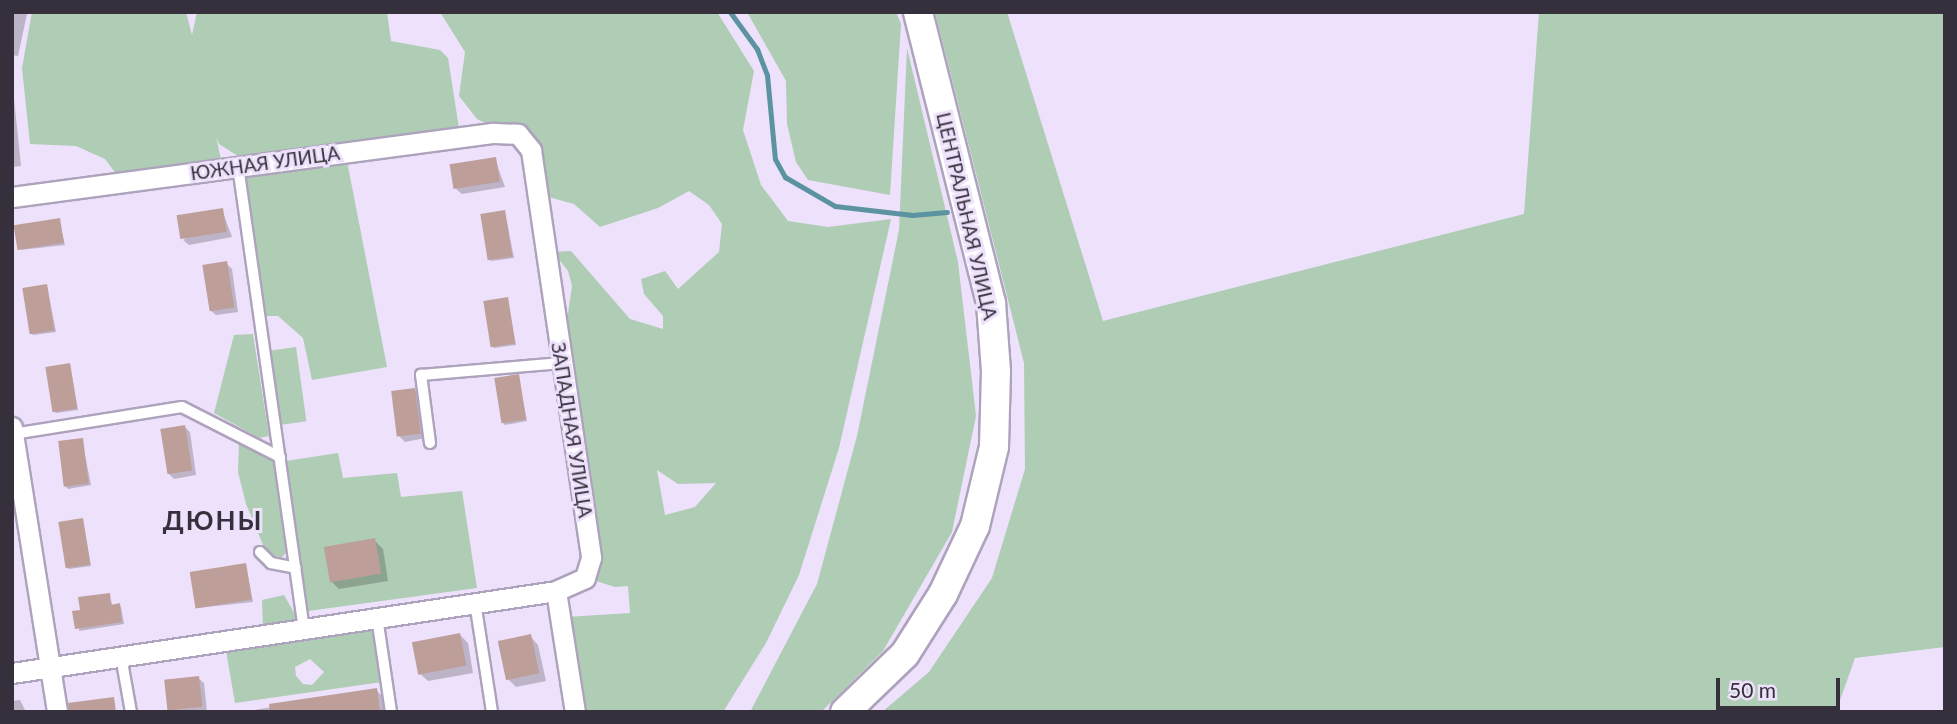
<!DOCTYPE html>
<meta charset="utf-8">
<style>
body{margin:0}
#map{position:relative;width:1957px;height:724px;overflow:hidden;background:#ede1fb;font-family:Lato,sans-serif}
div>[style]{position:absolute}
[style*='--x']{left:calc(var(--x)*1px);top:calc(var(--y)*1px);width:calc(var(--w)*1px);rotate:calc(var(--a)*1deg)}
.green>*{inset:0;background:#afccb4;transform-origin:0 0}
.shadow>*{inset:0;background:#0003}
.stream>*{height:5px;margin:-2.5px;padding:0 2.5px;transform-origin:2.5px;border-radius:2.5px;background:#5c93a0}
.building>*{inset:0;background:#bd9e99;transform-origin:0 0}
.roads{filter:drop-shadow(2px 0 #aea3bc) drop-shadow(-2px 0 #aea3bc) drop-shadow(0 2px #aea3bc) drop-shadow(0 -2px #aea3bc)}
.lane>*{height:10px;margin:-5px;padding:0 5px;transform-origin:5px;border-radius:5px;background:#fff}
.street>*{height:19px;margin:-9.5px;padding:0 9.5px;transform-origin:9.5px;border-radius:9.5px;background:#fff}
.secondary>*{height:28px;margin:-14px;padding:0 14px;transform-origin:14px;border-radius:14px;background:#fff}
span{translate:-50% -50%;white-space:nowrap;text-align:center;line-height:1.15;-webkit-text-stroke:6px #ede1fb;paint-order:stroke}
.street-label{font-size:19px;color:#35303b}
.district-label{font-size:26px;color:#35303b;font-weight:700;letter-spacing:2px}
.frame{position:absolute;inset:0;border:14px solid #35303b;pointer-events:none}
.scale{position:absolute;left:1716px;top:678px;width:124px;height:32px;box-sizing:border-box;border:4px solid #35303b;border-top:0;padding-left:9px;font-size:21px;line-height:24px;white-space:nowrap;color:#35303b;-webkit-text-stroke:5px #ede1fb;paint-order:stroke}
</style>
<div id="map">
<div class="green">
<i style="clip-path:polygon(32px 12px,186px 12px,192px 35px,197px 12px,387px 12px,391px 41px,440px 50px,448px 58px,459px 128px,238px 156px,219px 144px,216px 137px,221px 159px,117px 175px,105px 159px,76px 146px,30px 144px,22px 68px)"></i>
<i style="clip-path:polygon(evenodd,440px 12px,717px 12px,754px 71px,743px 130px,761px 185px,788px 221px,828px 227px,891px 219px,839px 448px,799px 575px,766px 643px,723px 712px,581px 712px,566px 617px,630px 613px,628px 586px,615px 587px,590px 579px,565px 334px,572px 286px,568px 271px,553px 252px,571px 251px,630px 319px,663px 329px,663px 316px,644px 294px,641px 279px,665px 271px,678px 289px,719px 252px,722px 224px,709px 205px,689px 191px,658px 208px,600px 227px,574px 204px,545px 196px,538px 148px,477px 119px,459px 96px,465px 52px,440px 12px,657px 470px,678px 484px,716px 483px,695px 507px,665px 515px,657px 470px)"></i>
<i style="clip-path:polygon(747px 12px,896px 12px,901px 24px,890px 195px,808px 180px,796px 162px,787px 124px,786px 81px)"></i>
<i style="clip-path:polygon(935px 12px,1007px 12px,1103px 321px,1524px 214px,1539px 12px,1945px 12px,1945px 647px,1855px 658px,1838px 706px,1829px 712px,882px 712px,929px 672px,992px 578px,1025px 469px,1024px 363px)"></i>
<i style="clip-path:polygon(907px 48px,958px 262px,976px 416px,952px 532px,883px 651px,821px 712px,750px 712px,817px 584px,857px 436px,899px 230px)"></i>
<i style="clip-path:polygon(347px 161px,387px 367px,312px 380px,303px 338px,278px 316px,266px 316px,246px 173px)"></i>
<i style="clip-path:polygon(253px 334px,269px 436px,259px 438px,214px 413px,234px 335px)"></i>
<i style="left:296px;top:347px;width:75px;height:27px;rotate:82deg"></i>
<i style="clip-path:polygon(239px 440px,277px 459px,289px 550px,281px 558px,266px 552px,246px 504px,238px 472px)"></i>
<i style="clip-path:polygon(338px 453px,343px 478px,397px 473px,401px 497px,462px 491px,477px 588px,308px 611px,286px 461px)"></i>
<i style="clip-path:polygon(284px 595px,300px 623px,263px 629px,262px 600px)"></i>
<i style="clip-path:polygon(evenodd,373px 622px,382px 682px,235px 703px,225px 645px,373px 622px,310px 659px,324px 672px,312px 685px,303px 684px,296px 676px,295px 667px,310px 659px)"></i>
</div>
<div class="shadow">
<i style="clip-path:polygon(12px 12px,36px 12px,27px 14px,18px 56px,12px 55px)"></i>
<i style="clip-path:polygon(12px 79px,21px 166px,12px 167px)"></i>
<i style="clip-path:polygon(495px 159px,505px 187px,462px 194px,456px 189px)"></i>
<i style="clip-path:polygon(222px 210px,232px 237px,189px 245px,183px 240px)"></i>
<i style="clip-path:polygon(505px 212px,514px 258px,491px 261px,489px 259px)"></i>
<i style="clip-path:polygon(59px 220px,65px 245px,20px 250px)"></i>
<i style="clip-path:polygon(226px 263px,232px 269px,238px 312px,216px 315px,210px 310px)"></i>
<i style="clip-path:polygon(47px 286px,56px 332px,33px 335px,31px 333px)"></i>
<i style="clip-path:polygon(507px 299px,516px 345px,494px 348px,491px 346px)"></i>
<i style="clip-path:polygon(70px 364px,78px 410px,56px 413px,54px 411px)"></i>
<i style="clip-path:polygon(518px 376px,527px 421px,505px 425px,502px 422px)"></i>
<i style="clip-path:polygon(415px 390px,420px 395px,426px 438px,405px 442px,399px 436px)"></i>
<i style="clip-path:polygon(184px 426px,190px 432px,196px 475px,174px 479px,168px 473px)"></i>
<i style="clip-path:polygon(82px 440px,91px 485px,68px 489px,66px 487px)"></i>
<i style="clip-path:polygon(83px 520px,91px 566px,69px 569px,67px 567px)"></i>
<i style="clip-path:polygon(374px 540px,383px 549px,388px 581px,339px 589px,331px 581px)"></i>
<i style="clip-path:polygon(246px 565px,253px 602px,197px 608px)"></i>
<i style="clip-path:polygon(109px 595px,113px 606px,121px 607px,124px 624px,79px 631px,82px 612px)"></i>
<i style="clip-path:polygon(460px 635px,468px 643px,473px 673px,428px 681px,419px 673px)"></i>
<i style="clip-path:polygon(530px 636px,538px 645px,546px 681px,516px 687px,508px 679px)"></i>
<i style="clip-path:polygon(198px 678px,204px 683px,207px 712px,171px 712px)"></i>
<i style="clip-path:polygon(376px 690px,384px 698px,387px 712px,242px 712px)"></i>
<i style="clip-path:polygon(20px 700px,26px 712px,12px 712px,12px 701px)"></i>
</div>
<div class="stream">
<i style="--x:730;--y:12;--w:46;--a:53.9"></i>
<i style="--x:757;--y:49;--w:28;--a:69"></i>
<i style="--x:767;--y:75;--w:84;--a:84.6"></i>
<i style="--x:775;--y:159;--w:21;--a:61"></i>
<i style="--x:785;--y:177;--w:58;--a:30.1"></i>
<i style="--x:835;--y:206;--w:78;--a:6.7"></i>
<i style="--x:912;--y:215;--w:35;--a:-5"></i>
</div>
<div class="building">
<i style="left:496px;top:157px;width:25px;height:47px;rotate:81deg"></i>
<i style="left:223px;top:208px;width:24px;height:47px;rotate:81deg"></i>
<i style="left:505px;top:210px;width:47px;height:25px;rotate:81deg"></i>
<i style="left:60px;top:218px;width:25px;height:47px;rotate:81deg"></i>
<i style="left:227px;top:261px;width:47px;height:25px;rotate:81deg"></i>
<i style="left:47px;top:284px;width:47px;height:25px;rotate:81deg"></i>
<i style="left:508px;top:297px;width:47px;height:25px;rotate:81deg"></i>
<i style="left:70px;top:363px;width:46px;height:25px;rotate:81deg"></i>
<i style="left:519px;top:374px;width:46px;height:25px;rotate:81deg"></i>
<i style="left:415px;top:388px;width:46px;height:24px;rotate:83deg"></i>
<i style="left:185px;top:425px;width:46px;height:25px;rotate:81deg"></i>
<i style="left:83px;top:438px;width:46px;height:25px;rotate:83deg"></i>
<i style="left:83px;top:518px;width:47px;height:25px;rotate:81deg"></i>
<i style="left:375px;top:538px;width:36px;height:52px;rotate:80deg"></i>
<i style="left:246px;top:563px;width:37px;height:57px;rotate:81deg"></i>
<i style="clip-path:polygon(110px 593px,111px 605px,120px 603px,122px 622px,75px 629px,72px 611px,80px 610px,78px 597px)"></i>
<i style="left:460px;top:633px;width:33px;height:49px;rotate:79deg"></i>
<i style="left:531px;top:634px;width:40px;height:34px;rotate:78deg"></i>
<i style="left:199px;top:676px;width:31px;height:35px;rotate:84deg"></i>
<i style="clip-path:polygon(377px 688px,380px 712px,270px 712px,269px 704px)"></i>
<i style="clip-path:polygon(114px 697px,116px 712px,69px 712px,68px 703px)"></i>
</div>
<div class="roads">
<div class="lane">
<i style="--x:238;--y:166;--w:467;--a:81.9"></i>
<i style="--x:13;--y:434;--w:171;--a:-9.1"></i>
<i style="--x:182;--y:407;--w:110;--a:27"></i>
<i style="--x:430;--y:443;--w:69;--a:-97.5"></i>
<i style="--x:421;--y:375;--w:141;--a:-4.9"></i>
<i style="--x:260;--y:552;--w:16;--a:45"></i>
<i style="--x:271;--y:563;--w:25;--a:11"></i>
<i style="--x:475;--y:602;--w:111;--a:81.2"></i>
<i style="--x:377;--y:617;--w:96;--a:81.6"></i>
<i style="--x:121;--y:656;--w:57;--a:79.9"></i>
</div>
<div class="street">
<i style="--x:12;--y:197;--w:486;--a:-7.6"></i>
<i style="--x:494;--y:133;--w:24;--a:2"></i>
<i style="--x:518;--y:134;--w:21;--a:51"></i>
<i style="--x:531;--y:150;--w:412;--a:81.6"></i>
<i style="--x:591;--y:558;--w:21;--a:107"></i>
<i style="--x:585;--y:578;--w:32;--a:156"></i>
<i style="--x:556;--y:591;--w:122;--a:81.1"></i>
<i style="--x:12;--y:427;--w:289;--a:81"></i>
<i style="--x:12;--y:673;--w:550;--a:-8.57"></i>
</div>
<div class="secondary">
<i style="--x:845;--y:712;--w:83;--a:-44"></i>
<i style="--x:905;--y:654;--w:71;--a:-57.7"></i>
<i style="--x:943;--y:594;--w:75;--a:-64.8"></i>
<i style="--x:975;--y:526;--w:81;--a:-76.5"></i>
<i style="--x:994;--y:447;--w:76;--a:-88.5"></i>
<i style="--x:996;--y:371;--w:68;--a:-94.2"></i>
<i style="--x:991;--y:303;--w:300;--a:-104.1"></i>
</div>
</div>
<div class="street-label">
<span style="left:265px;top:163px;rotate:-8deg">ЮЖНАЯ УЛИЦА</span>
<span style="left:967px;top:216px;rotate:77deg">ЦЕНТРАЛЬНАЯ УЛИЦА</span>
<span style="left:572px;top:430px;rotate:81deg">ЗАПАДНАЯ УЛИЦА</span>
</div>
<div class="district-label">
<span style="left:213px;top:521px">ДЮНЫ</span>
</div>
<div class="frame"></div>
<div class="scale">50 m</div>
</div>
